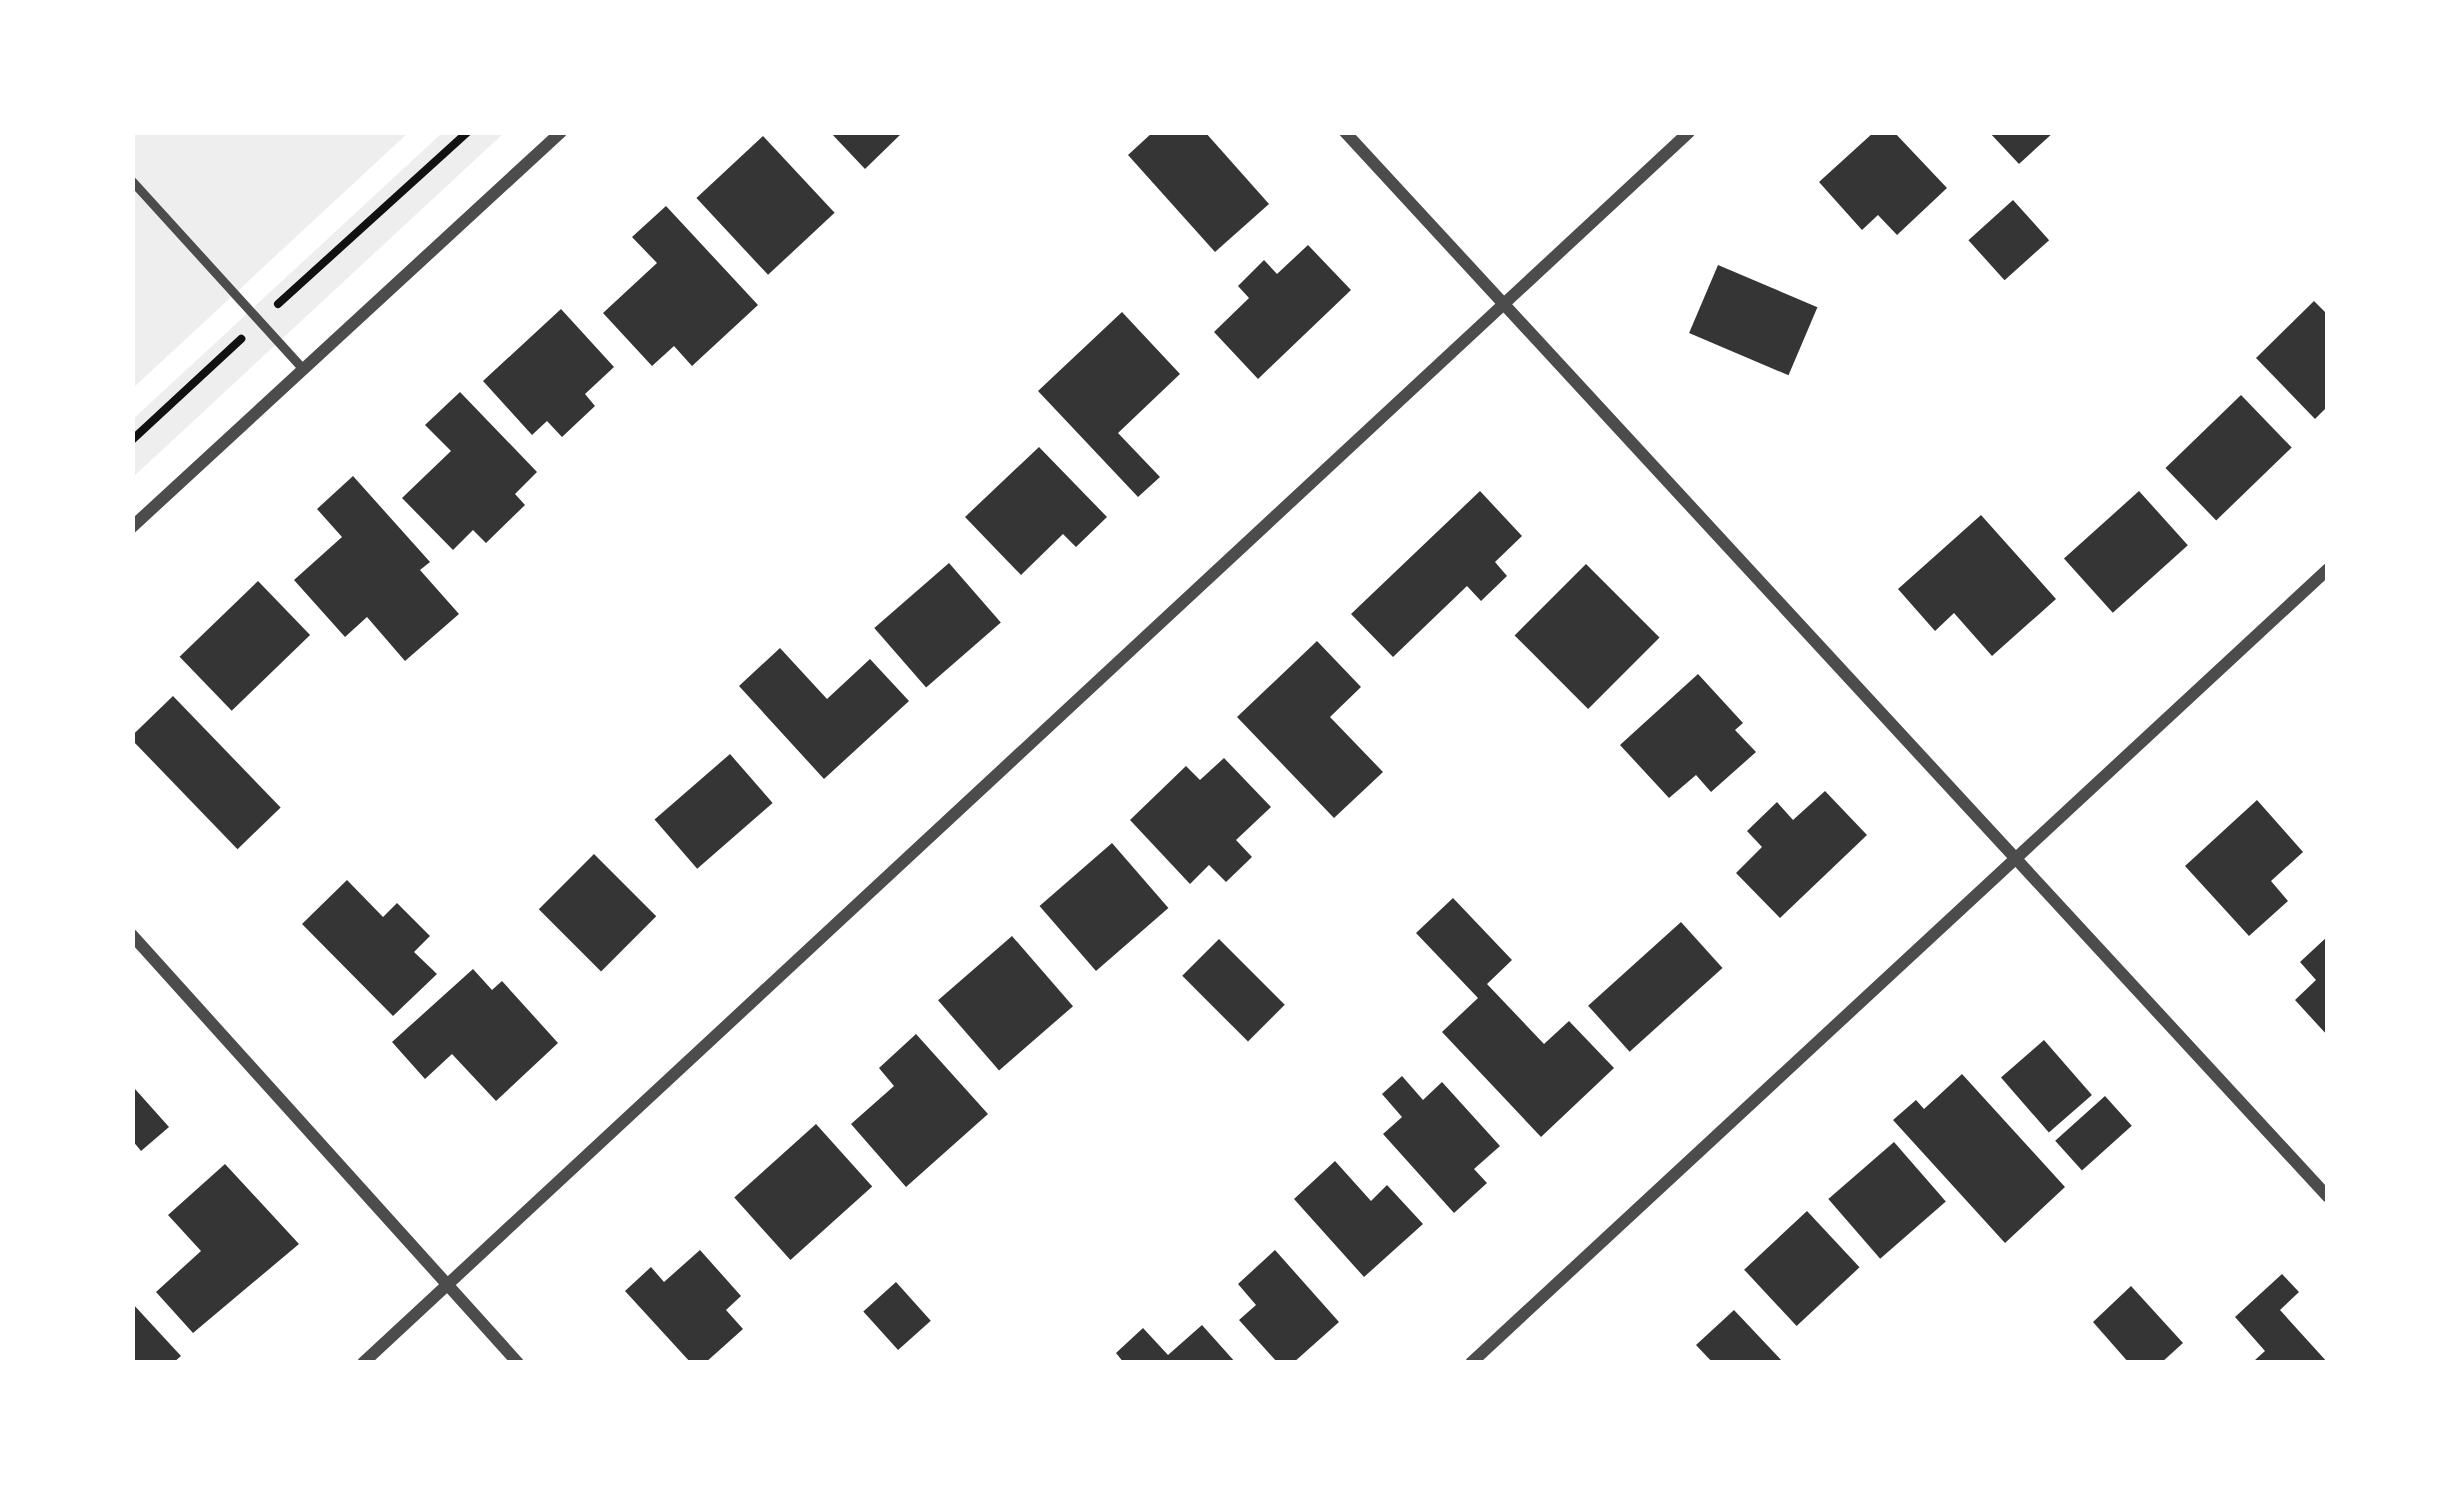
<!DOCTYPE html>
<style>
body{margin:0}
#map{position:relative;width:2460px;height:1495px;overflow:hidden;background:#fff;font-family:"PT Sans",sans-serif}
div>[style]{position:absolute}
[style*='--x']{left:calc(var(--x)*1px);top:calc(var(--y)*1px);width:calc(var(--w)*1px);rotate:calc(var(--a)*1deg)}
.green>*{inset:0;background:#eee}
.building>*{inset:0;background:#353535;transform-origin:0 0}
.path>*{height:8px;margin:-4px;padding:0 4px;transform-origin:4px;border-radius:4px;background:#111}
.service>*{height:9px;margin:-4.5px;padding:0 4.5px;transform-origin:4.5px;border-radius:4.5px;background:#4c4c4c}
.minor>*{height:12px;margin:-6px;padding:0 6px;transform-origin:6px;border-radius:6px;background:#4c4c4c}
span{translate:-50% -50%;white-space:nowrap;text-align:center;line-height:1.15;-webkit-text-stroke:12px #fff;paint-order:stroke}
.frame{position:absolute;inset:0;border:135px solid #fff;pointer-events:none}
</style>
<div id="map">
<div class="green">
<i style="clip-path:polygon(132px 132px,409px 132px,132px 389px)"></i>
<i style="clip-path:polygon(443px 132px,505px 132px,132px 478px,132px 420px)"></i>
</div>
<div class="building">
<i style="clip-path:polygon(830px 132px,903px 132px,865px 169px)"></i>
<i style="clip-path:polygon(1153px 132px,1205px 132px,1269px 204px,1215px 252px,1128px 155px)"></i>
<i style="clip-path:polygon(1874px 132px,1894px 132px,1947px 188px,1897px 235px,1878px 215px,1862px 230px,1819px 182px)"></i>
<i style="clip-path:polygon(1989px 132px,2054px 132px,2019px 164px)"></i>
<i style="left:763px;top:136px;width:105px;height:91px;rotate:47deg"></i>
<i style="left:2013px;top:200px;width:54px;height:60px;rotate:48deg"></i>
<i style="clip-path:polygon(666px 206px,758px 305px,692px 366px,674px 346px,652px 366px,603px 313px,657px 263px,632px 237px)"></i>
<i style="clip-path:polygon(1308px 245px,1351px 290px,1258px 379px,1214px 332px,1249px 298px,1238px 286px,1264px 260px,1277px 274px)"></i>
<i style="left:1718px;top:265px;width:108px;height:74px;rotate:23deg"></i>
<i style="clip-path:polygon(2314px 301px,2328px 315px,2328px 406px,2315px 419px,2256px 358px)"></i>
<i style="clip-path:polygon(561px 309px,614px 367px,585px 394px,595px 406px,562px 437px,547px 421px,532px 435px,483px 381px)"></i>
<i style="clip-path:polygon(1122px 312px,1180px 374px,1118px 433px,1160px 477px,1138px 497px,1038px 391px)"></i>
<i style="clip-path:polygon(460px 392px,537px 472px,515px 494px,525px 505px,486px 543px,473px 530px,453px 550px,402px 498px,451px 451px,425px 425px)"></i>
<i style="left:2241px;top:395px;width:73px;height:105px;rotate:46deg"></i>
<i style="clip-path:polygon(1039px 447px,1107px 517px,1076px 547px,1063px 534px,1021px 575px,965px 517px)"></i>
<i style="clip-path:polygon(353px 476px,430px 562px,420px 570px,459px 614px,405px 661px,367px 617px,345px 637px,294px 580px,342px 537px,317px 509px)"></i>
<i style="clip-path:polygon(1480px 491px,1522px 536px,1495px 562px,1507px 576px,1481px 601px,1467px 586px,1393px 657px,1351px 614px)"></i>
<i style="left:2139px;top:491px;width:73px;height:101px;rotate:48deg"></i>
<i style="clip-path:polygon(1981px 515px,2056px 599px,1992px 656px,1954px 613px,1935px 631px,1898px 589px)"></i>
<i style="left:949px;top:563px;width:79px;height:99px;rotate:49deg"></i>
<i style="left:1586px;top:564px;width:104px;height:101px;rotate:45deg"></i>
<i style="left:258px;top:581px;width:75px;height:109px;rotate:46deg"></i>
<i style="clip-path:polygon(1317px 641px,1361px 687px,1330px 717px,1383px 772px,1334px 818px,1237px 717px)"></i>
<i style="clip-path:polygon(780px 648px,827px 699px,870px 659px,909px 701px,824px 779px,739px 686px)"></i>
<i style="clip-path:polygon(1698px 674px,1743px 723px,1735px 730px,1756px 752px,1711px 792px,1696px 775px,1669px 798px,1620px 745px)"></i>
<i style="left:173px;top:696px;width:155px;height:60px;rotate:46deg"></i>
<i style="left:730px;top:754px;width:65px;height:100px;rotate:49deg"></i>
<i style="clip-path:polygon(1224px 758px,1271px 807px,1236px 840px,1252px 857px,1226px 882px,1209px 865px,1190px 884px,1130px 820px,1186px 766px,1200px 780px)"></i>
<i style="clip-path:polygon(1825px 791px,1867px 835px,1780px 918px,1736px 873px,1762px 847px,1747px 831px,1777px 802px,1793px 820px)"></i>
<i style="clip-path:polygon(2257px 800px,2303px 852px,2271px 881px,2288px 901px,2249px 936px,2185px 866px)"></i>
<i style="left:1112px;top:843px;width:86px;height:96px;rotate:49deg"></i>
<i style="left:594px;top:854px;width:88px;height:78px;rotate:45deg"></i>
<i style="clip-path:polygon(347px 880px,383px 917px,397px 903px,430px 936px,414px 952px,437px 974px,393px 1016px,302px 924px)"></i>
<i style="clip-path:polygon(1453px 898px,1512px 960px,1487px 984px,1544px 1044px,1569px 1021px,1614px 1068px,1541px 1137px,1442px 1032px,1478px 998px,1416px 933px)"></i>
<i style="left:1681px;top:922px;width:62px;height:125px;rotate:48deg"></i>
<i style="left:1012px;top:936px;width:93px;height:98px;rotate:49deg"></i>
<i style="clip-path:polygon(2328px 936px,2328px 1036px,2295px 1000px,2316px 980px,2300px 962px)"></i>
<i style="left:1219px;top:939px;width:93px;height:52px;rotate:45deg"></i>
<i style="clip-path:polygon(473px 969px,492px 990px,502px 981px,558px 1043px,496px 1101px,452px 1054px,425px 1079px,392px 1042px)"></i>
<i style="clip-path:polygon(916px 1034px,988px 1114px,906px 1187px,851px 1124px,894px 1086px,879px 1068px)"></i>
<i style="left:2044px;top:1040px;width:73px;height:57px;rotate:49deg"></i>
<i style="clip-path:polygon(1962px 1074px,2065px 1187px,2005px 1243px,1893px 1120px,1916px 1100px,1924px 1109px)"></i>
<i style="clip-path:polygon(1402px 1076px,1423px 1100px,1442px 1082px,1500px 1146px,1474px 1169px,1487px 1183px,1454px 1213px,1383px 1134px,1402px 1117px,1382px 1094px)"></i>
<i style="clip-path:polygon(135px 1089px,169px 1127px,141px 1151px,132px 1140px)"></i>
<i style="left:2105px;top:1096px;width:40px;height:67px;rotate:48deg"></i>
<i style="left:816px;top:1124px;width:84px;height:110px;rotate:48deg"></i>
<i style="left:1894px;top:1142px;width:79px;height:87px;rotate:49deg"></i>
<i style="clip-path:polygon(1335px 1161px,1371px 1201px,1387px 1185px,1423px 1224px,1364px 1277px,1294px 1199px)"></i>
<i style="clip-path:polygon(225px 1164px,299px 1244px,193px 1333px,156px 1292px,201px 1251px,168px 1215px)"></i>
<i style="left:1807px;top:1211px;width:77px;height:86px;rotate:47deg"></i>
<i style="clip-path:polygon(700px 1250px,741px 1296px,726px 1310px,743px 1329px,705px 1363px,691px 1363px,625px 1291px,651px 1267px,664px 1282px)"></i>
<i style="clip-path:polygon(1275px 1250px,1339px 1322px,1293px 1363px,1278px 1363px,1239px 1320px,1256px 1305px,1238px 1284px)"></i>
<i style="clip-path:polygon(2282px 1274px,2299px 1292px,2280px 1310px,2328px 1363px,2255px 1360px,2265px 1351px,2235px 1317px)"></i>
<i style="left:896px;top:1282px;width:52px;height:44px;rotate:48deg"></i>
<i style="clip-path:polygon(2131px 1286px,2183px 1343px,2161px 1363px,2129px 1363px,2093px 1322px)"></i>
<i style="clip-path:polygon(132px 1303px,181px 1356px,173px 1363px,132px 1363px)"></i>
<i style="clip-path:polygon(1734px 1310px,1784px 1363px,1713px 1363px,1696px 1345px)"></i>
<i style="clip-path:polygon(1202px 1325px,1236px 1363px,1124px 1363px,1116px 1353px,1143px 1328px,1168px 1355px)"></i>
</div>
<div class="path">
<i style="--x:278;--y:304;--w:256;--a:-42.2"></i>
<i style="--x:132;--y:440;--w:149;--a:-42.8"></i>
</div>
<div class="service">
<i style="--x:132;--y:181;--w:254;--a:47.7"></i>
</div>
<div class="minor">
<i style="--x:1345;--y:132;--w:1449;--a:47.29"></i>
<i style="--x:132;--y:527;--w:583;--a:-42.64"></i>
<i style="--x:132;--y:935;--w:576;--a:47.95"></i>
<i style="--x:363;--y:1363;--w:1809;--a:-42.87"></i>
<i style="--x:1471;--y:1363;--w:1168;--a:-42.81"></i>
</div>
<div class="frame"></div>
</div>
